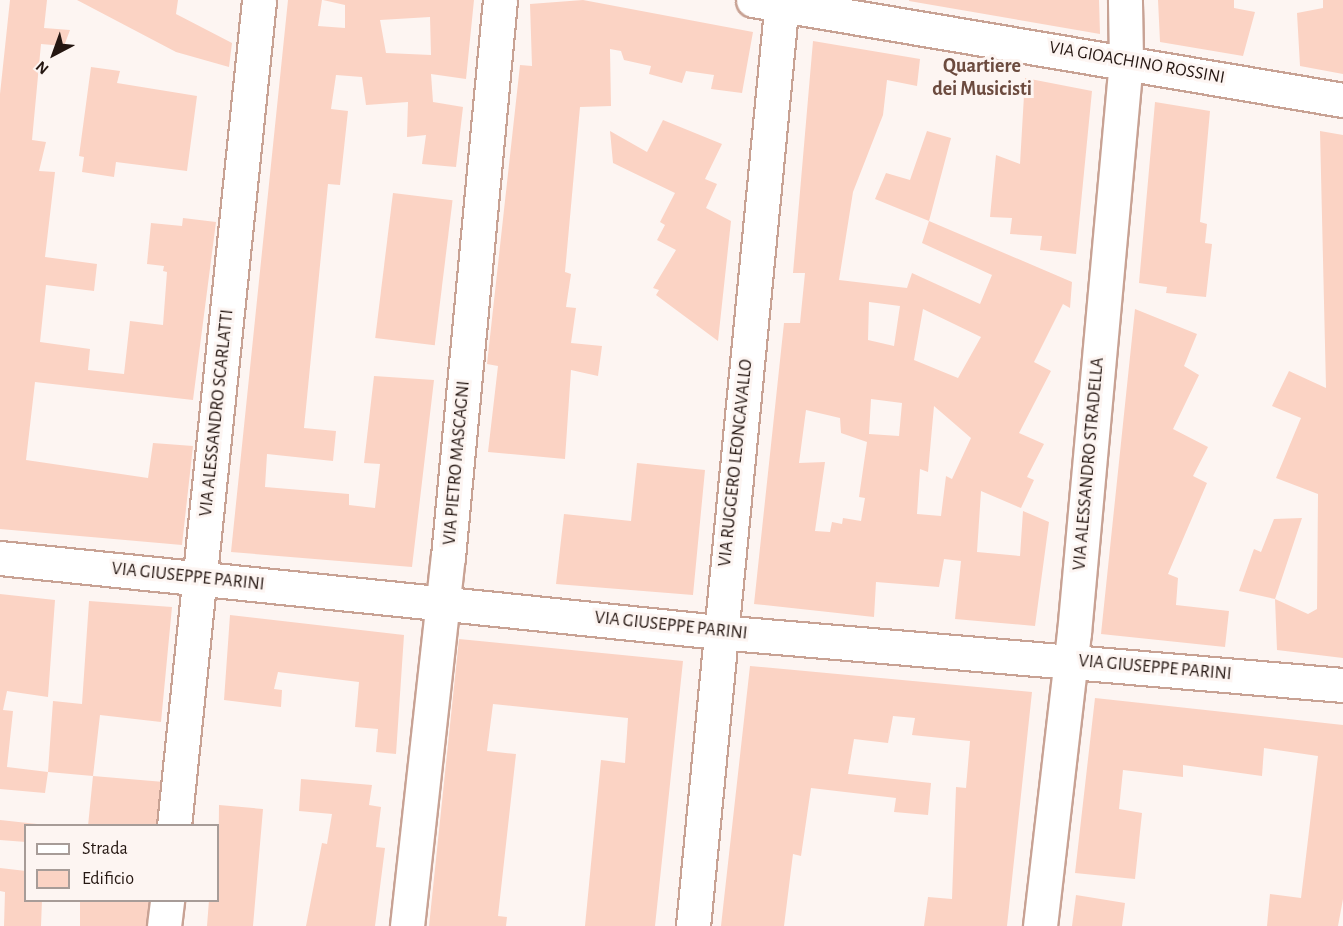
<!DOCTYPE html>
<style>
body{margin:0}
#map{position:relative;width:1343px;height:926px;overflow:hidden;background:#fdf5f2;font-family:"Alegreya Sans",sans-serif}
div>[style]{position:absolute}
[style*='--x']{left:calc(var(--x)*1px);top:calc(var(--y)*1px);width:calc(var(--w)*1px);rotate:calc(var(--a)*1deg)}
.building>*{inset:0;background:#fbd3c4;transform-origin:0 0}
.roads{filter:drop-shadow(2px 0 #c8a294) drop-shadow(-2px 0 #c8a294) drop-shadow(0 2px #c8a294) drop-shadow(0 -2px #c8a294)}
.minor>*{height:33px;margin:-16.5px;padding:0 16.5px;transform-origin:16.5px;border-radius:16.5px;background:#fff}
span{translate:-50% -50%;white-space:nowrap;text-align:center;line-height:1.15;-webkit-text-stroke:6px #fdf5f2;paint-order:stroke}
.street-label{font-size:18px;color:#251712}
.neighbourhood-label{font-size:20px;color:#6c4b3f;font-weight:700}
.legend{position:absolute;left:24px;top:824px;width:195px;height:78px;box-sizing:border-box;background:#fdf5f2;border:2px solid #a79c98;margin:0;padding:8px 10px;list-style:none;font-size:18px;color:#251712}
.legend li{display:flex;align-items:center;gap:12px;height:30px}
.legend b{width:30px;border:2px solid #a79c98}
.north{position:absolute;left:24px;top:24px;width:60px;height:60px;-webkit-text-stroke:4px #fdf5f2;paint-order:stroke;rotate:221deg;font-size:16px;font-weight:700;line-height:24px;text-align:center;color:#251712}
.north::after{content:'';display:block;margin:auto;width:21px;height:27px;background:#251712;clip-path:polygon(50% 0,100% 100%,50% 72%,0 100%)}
</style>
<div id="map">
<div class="building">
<i style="clip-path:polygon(10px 0,47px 0,44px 28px,70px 30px,64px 46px,41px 44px,32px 140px,46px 142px,39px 171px,55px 172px,45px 257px,97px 264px,94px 291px,46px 285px,40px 342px,90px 349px,88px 370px,124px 374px,130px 321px,163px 325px,167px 272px,163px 271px,164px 266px,147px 264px,151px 223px,182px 226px,183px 218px,216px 222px,193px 400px,35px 382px,26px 460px,148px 478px,153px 443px,193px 446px,182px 545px,0 529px,0 94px)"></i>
<i style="clip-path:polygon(77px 0,178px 0,176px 14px,232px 43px,229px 67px,176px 52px)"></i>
<i style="clip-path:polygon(evenodd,288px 0,322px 0,318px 26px,345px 28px,345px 5px,323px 0,474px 0,466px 79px,431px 74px,433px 102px,463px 107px,456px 167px,422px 164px,426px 135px,407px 137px,408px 102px,366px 105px,362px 77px,336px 75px,331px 109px,348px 111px,340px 185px,328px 184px,304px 428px,336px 431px,333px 461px,267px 454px,265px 487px,349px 494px,349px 505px,375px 508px,380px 464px,364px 463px,374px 376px,434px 380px,412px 567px,231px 552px,288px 0,430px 17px,431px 55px,386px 53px,380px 20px,430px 17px)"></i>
<i style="clip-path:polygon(583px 0,753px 32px,742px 93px,711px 89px,714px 75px,686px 71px,682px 83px,649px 74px,651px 66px,624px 60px,621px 51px,610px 49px,611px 106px,580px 107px,565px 272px,571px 274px,566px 307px,576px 308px,571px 343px,602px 346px,598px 376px,571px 370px,565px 459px,488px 452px,498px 366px,487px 364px,520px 65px,532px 66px,530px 4px)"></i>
<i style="clip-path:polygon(909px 0,1099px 0,1100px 34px,909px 1px)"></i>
<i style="clip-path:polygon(1158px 0,1234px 0,1234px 8px,1255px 12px,1243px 56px,1160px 42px)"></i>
<i style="clip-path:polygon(1323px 0,1343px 0,1343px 74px,1300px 66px,1297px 13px,1323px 8px)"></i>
<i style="clip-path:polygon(evenodd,813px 41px,920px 59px,917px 86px,887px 80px,883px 115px,853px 192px,839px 280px,907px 288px,912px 273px,980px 304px,992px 275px,922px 243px,929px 221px,1072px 282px,1070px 308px,1063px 304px,1034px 362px,1051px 371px,1019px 433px,1044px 444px,1027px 477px,1034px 480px,1021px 508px,981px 491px,977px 552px,1020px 556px,1023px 511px,1049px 522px,1035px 626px,955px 619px,961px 561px,944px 559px,939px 587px,876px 582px,874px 617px,754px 604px,784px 323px,800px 323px,805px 273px,793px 273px,813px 41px,869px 302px,900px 306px,894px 346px,868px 340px,869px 302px,813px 41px,923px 309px,981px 337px,958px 378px,914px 360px,923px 309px,813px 41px,871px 399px,902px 403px,899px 436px,869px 434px,871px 399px,813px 41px,934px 406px,971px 438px,952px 479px,946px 476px,941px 516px,917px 514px,920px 469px,928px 472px,934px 406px,813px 41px,806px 410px,840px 418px,841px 433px,867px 442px,859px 497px,865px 498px,861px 521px,843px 518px,842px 524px,832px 522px,830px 532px,815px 531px,825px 462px,799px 463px,806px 410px)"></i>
<i style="clip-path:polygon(91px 67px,120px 71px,117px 83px,197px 96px,187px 171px,116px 162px,114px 177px,82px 172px,84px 157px,79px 156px)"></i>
<i style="clip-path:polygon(1025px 78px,1092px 91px,1076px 254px,1040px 250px,1042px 236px,1010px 234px,1012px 218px,990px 217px,996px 155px,1020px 164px)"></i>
<i style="clip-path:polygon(1155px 102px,1210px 111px,1200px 222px,1207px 224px,1205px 243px,1212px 244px,1206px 297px,1166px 293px,1167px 287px,1139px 283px)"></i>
<i style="clip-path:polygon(663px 120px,722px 144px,705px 179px,717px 184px,706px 208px,731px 221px,718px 341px,656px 295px,659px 290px,653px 288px,676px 250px,657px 240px,665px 225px,660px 222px,675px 193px,613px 163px,610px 131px,647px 152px)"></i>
<i style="clip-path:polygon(927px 131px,951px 138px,929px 221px,875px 199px,886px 173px,910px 180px)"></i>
<i style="clip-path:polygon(1320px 131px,1343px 135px,1343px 658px,1277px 650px,1275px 599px,1308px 614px,1317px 609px,1318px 494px,1276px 478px,1301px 418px,1272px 406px,1289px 371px,1326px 388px)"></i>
<i style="left:393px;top:193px;width:60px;height:146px;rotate:7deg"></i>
<i style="clip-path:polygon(1135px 309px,1197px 334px,1184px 366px,1199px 375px,1173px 429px,1208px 447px,1193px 476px,1207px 483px,1168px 574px,1178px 578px,1176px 605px,1229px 611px,1225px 647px,1101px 634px)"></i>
<i style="clip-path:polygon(637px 463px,705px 470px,693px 595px,556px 584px,564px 514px,631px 521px)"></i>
<i style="clip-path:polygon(1302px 518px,1275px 599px,1239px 591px,1254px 549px,1261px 552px,1274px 519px)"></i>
<i style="clip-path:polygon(0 594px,55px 600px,48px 697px,7px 691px,3px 710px,13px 711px,7px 767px,48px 772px,45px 793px,0 789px)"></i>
<i style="clip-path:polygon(89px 601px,172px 607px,161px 722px,100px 715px,93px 776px,48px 772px,53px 701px,82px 704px)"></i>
<i style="clip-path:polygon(230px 615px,404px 635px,396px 754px,376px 752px,378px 729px,355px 727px,359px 682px,278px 672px,274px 689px,282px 690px,281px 707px,224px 700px)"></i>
<i style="clip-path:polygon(459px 639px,683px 661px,655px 926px,585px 926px,601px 760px,625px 763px,628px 718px,493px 704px,487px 751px,516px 754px,498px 916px,507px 917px,506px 926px,429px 926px)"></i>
<i style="clip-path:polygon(750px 666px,1032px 692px,1007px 926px,924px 926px,928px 897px,952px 899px,956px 787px,966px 788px,970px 741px,912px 735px,915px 718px,893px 716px,888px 743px,854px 739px,848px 774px,931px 783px,928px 815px,894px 812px,896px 798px,811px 788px,801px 856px,793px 854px,784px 926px,721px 926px)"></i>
<i style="clip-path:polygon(1095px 698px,1343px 725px,1343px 899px,1338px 926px,1267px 926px,1270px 894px,1301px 898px,1318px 756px,1264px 748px,1262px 776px,1183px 765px,1183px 777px,1123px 770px,1119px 809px,1142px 813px,1135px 879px,1075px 873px)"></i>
<i style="clip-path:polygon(93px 776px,164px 782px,159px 826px,88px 826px)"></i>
<i style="clip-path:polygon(301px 779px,372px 785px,369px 805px,381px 807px,376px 847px,385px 848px,375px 926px,306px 926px,322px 843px,327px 844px,332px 814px,299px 811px)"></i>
<i style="clip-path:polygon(219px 805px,263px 809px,253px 926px,207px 926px,209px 900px,218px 900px)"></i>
<i style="clip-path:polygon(0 820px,37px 824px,37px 826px,26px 826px,26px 842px,0 840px)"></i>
<i style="clip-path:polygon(0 868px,26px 871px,26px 900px,42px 900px,41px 926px,4px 926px,5px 892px,0 891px)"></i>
<i style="clip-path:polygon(1076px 895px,1125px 903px,1122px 926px,1072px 926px)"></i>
<i style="left:80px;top:900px;width:70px;height:26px"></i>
</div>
<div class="roads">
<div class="minor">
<i style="--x:753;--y:0;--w:598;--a:9.62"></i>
<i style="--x:0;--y:558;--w:722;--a:5.88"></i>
<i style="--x:718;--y:632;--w:627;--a:4.85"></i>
<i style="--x:174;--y:826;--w:830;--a:-84.12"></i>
<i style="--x:164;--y:926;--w:26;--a:-83"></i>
<i style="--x:407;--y:926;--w:371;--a:-83.7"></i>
<i style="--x:448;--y:557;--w:559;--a:-84.67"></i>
<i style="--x:693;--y:926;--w:930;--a:-84.51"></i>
<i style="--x:1040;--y:926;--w:295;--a:-83.4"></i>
<i style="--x:1074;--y:633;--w:575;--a:-84.81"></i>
<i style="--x:1126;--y:60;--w:60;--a:-91"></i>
</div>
</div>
<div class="street-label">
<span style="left:1137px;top:63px;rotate:10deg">VIA GIOACHINO ROSSINI</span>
<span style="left:217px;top:413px;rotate:-84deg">VIA ALESSANDRO SCARLATTI</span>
<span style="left:457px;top:463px;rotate:-85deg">VIA PIETRO MASCAGNI</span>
<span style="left:736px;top:463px;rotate:-84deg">VIA RUGGERO LEONCAVALLO</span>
<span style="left:1089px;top:464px;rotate:-85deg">VIA ALESSANDRO STRADELLA</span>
<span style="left:188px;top:577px;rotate:6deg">VIA GIUSEPPE PARINI</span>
<span style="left:671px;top:626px;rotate:6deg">VIA GIUSEPPE PARINI</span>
<span style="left:1155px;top:668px;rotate:5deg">VIA GIUSEPPE PARINI</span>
</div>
<div class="neighbourhood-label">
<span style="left:982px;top:78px">Quartiere<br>dei Musicisti</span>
</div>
<ul class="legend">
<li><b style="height:8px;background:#fff"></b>Strada</li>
<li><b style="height:16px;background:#fbd3c4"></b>Edificio</li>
</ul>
<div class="north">N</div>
</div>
